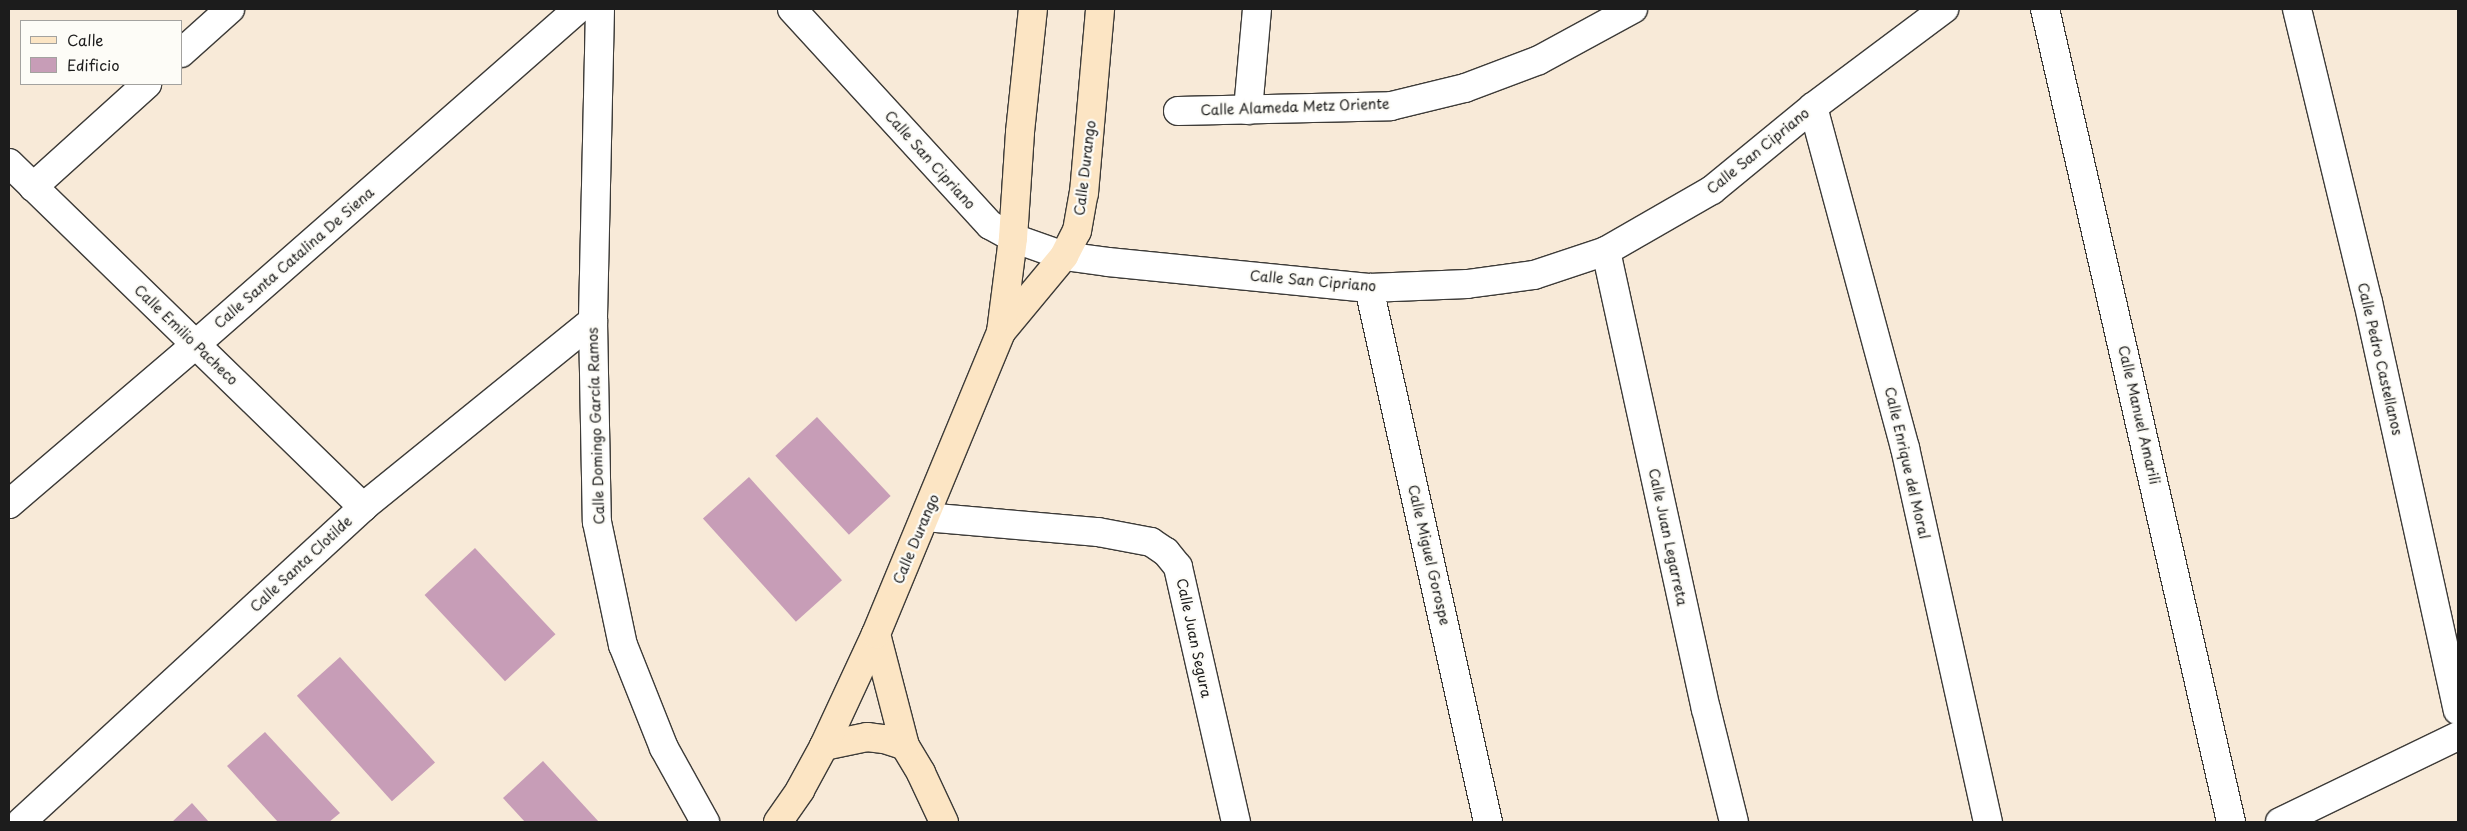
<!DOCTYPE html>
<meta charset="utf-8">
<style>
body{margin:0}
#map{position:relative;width:2467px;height:831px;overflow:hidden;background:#f8ead8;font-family:"Playpen Sans",sans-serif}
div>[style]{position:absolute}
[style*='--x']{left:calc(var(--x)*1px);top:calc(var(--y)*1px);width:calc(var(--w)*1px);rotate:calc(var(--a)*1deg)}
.building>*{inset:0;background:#c79db7;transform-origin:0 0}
.roads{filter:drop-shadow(1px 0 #3d3b38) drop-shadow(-1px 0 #3d3b38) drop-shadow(0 1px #3d3b38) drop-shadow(0 -1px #3d3b38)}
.minor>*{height:28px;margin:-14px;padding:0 14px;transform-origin:14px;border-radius:14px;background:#fff}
.tertiary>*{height:28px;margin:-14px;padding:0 14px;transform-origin:14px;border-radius:14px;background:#fff}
.secondary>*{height:28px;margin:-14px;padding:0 14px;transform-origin:14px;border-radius:14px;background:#fce5c4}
span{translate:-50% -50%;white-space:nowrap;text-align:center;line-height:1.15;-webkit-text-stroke:4.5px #fdfcf7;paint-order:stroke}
.street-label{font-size:14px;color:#1c1c1c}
.frame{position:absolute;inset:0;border:10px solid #1c1c1c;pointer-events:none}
.legend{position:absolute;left:20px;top:20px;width:162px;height:65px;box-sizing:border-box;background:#fdfcf7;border:1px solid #a3a29f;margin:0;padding:6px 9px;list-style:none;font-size:15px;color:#1c1c1c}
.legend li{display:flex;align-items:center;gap:10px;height:25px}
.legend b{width:25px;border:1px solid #a3a29f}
</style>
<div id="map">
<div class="building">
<i style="left:817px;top:417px;width:108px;height:57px;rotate:47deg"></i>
<i style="left:749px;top:477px;width:139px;height:62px;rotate:48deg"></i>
<i style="left:475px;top:548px;width:118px;height:69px;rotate:47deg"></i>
<i style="left:340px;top:657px;width:142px;height:58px;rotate:48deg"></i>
<i style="clip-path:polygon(265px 732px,340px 813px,329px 822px,278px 822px,227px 766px)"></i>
<i style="clip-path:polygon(543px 761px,599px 822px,525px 822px,503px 798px)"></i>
<i style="clip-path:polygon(192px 803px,209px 822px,172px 822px)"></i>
</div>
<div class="roads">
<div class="minor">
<i style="--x:600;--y:9;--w:312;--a:91.3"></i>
<i style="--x:593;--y:321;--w:201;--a:88.9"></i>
<i style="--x:597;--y:522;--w:126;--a:78.1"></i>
<i style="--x:623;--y:645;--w:111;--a:68.3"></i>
<i style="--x:664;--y:748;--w:85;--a:61"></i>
<i style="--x:2045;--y:9;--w:834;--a:77.11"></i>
<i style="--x:2297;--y:9;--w:301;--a:76.4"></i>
<i style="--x:2368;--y:302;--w:418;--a:77.6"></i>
<i style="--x:181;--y:53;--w:66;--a:-41.9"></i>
<i style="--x:1813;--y:107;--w:353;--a:74.9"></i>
<i style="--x:1905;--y:448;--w:383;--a:77.5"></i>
<i style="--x:1248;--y:110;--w:101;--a:-84.9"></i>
<i style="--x:1178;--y:111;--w:213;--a:-1.3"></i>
<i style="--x:1391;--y:106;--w:76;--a:-13.7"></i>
<i style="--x:1465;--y:88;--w:79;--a:-20.7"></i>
<i style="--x:1539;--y:60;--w:107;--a:-28.5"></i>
<i style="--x:9;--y:163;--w:494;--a:44.2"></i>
<i style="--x:33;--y:187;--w:154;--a:-42.1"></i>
<i style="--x:1606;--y:251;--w:469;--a:77.7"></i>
<i style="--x:1706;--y:709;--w:116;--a:76.1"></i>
<i style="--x:1369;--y:288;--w:547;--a:77.44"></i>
<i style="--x:9;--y:504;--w:245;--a:-40.5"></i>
<i style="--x:195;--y:345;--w:509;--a:-41.26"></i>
<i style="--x:925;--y:517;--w:174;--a:5"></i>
<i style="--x:1098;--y:532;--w:54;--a:10.7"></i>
<i style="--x:1151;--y:542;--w:18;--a:34"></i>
<i style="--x:1166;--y:552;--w:19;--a:51"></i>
<i style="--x:1178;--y:567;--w:262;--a:77.2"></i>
<i style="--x:21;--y:822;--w:465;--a:-42.6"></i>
<i style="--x:363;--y:507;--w:296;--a:-39"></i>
<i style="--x:2280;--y:822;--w:198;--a:-25.8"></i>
</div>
<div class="tertiary">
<i style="--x:792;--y:9;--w:293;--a:47.5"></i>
<i style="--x:990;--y:225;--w:26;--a:29"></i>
<i style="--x:1013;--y:238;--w:54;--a:19.4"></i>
<i style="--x:1064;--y:256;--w:44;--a:7.8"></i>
<i style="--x:1108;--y:262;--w:262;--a:5.7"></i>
<i style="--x:1369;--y:288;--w:98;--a:-2.3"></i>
<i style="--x:1467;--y:284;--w:68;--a:-7.7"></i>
<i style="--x:1534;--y:275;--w:76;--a:-18.4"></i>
<i style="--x:1606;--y:251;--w:122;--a:-29.9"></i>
<i style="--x:1712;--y:190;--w:131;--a:-39.4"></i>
<i style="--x:1813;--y:107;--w:164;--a:-36.8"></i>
</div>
<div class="secondary">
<i style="--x:1001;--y:332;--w:99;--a:-50.3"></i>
<i style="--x:1064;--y:256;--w:28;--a:-63"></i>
<i style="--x:1077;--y:231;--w:39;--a:-80"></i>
<i style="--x:1084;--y:193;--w:185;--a:-85"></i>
<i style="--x:876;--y:634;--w:116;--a:75.5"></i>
<i style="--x:905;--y:746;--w:31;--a:59"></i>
<i style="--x:921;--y:773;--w:54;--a:64.9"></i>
<i style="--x:824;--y:746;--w:44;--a:-11.8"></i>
<i style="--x:867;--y:737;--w:17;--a:7"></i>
<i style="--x:884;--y:739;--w:22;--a:18"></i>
<i style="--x:778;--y:822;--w:39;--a:-55"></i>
<i style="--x:800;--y:790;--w:50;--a:-61.4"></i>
<i style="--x:824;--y:746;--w:123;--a:-65.1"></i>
<i style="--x:876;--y:634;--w:327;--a:-67.5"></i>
<i style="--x:1001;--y:332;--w:95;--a:-82.7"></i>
<i style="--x:1013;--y:238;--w:106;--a:-86.2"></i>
<i style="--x:1020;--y:132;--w:124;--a:-84"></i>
</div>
</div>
<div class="street-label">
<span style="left:1295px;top:107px;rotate:-2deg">Calle Alameda Metz Oriente</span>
<span style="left:1758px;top:151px;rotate:-39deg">Calle San Cipriano</span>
<span style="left:930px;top:160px;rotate:48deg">Calle San Cipriano</span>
<span style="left:1085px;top:168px;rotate:-83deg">Calle Durango</span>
<span style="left:294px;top:258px;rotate:-41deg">Calle Santa Catalina De Siena</span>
<span style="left:1313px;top:281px;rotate:5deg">Calle San Cipriano</span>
<span style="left:186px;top:335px;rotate:44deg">Calle Emilio Pacheco</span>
<span style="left:2380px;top:359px;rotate:77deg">Calle Pedro Castellanos</span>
<span style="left:2139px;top:415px;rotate:77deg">Calle Manuel Amarili</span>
<span style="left:596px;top:426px;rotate:-92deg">Calle Domingo García Ramos</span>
<span style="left:1907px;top:463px;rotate:77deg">Calle Enrique del Moral</span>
<span style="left:1668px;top:537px;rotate:78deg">Calle Juan Legarreta</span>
<span style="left:916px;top:539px;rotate:-67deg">Calle Durango</span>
<span style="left:1429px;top:555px;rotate:77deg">Calle Miguel Gorospe</span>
<span style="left:301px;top:564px;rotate:-43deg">Calle Santa Clotilde</span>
<span style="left:1194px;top:638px;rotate:78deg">Calle Juan Segura</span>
</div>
<div class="frame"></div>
<ul class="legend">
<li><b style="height:6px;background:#fce5c4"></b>Calle</li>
<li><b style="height:14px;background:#c79db7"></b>Edificio</li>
</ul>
</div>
